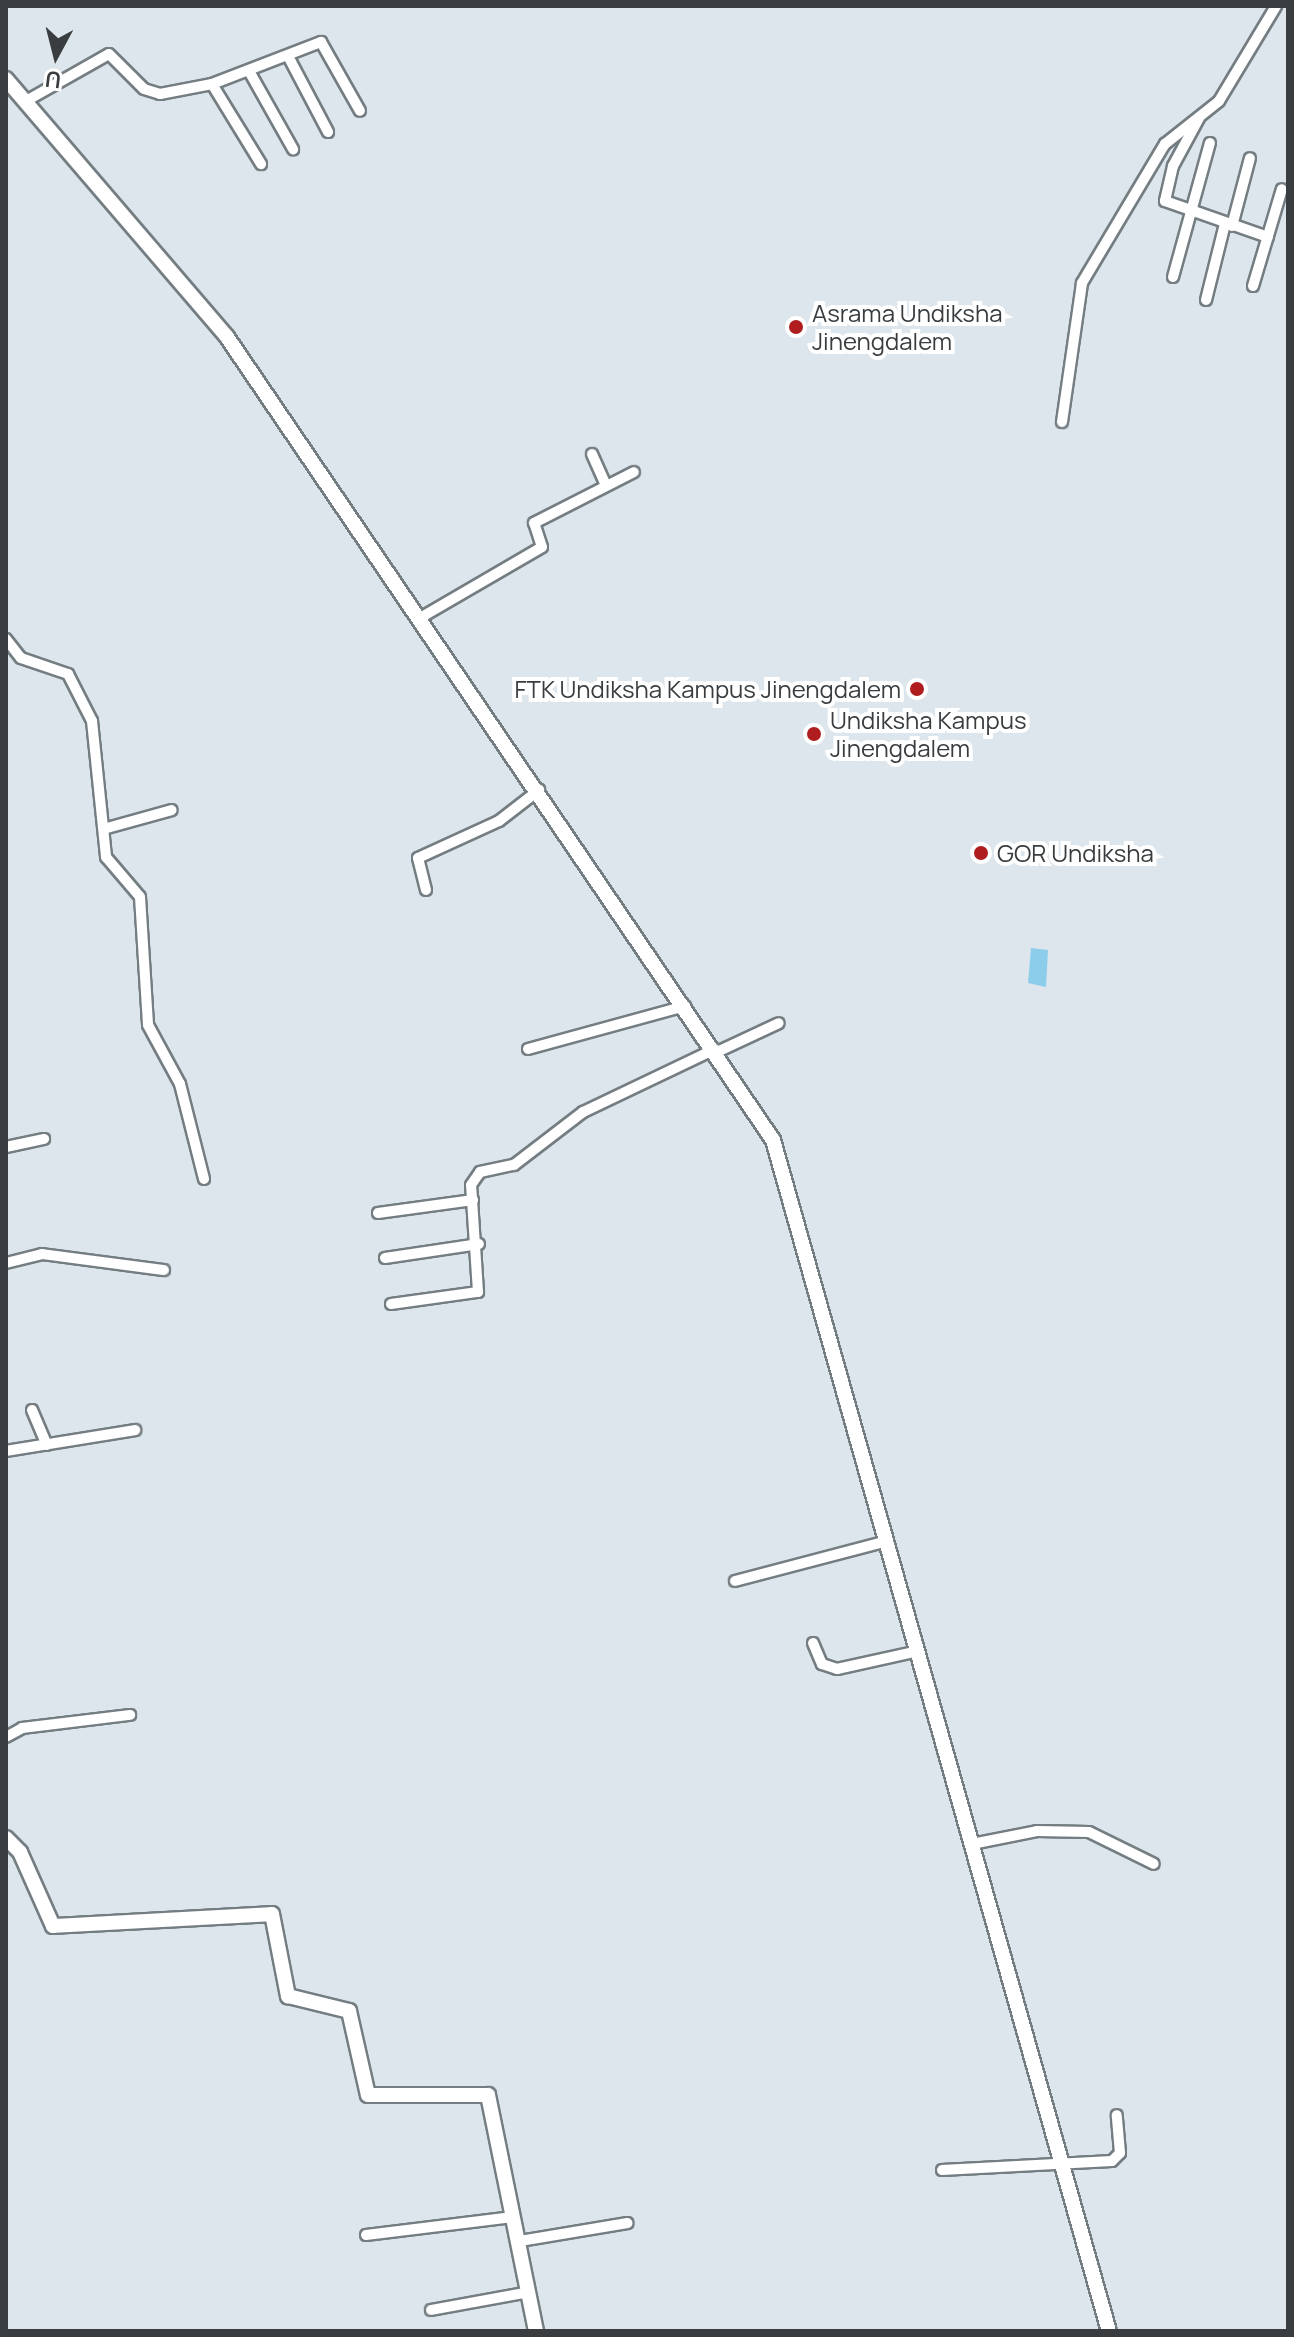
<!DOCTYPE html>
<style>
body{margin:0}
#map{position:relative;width:1294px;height:2337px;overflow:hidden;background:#dce6ec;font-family:Manrope,sans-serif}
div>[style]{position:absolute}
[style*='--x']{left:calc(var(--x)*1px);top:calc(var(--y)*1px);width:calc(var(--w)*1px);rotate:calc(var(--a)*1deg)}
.green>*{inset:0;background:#8dcdec}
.roads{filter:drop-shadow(2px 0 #747d82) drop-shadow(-2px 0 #747d82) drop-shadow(0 2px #747d82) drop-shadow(0 -2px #747d82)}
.street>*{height:10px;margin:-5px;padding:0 5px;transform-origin:5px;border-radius:5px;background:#fff}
.secondary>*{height:14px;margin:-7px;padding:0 7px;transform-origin:7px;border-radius:7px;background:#fff}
.dots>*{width:22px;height:22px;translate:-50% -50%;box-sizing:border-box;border:4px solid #fff;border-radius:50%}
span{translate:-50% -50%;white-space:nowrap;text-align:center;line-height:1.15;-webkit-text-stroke:8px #fff;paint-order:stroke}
.poi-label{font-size:24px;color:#393d3f}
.left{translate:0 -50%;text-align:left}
.right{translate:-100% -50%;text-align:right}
.frame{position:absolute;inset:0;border:8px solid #393d3f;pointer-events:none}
.north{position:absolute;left:16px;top:16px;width:80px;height:80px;-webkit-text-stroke:6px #fff;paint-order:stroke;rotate:187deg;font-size:22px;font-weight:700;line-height:32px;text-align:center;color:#393d3f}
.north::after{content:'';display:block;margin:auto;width:28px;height:36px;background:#393d3f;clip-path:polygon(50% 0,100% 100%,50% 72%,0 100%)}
</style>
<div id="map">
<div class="green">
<i style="clip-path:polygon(1031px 948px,1048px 950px,1046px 987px,1028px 983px)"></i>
</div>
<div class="roads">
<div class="street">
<i style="--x:288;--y:56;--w:86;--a:62.2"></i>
<i style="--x:249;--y:71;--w:90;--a:60.6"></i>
<i style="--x:212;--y:84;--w:94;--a:58.5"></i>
<i style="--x:26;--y:101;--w:95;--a:-29.5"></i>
<i style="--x:109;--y:54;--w:49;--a:45"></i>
<i style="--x:144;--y:89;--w:17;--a:17"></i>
<i style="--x:160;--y:94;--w:53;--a:-10.9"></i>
<i style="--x:212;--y:84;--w:117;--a:-21.1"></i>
<i style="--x:321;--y:42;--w:79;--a:60.5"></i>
<i style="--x:1199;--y:118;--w:55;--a:118.4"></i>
<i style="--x:1173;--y:166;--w:36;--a:103"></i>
<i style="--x:1165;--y:201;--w:109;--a:19.3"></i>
<i style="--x:1232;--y:226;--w:70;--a:-75.2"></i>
<i style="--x:1173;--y:277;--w:139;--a:-74.6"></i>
<i style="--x:1253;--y:286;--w:101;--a:-73.4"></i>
<i style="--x:1206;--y:300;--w:78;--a:-76"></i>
<i style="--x:1062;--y:422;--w:140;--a:-81.8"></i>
<i style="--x:1082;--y:283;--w:162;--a:-59.2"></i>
<i style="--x:1165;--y:144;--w:69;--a:-38.5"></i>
<i style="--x:1219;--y:101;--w:111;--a:-59"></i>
<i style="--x:592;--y:454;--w:34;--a:66"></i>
<i style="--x:420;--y:618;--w:141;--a:-30.2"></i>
<i style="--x:542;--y:547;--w:25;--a:-108"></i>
<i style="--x:534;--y:523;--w:112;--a:-27"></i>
<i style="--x:6;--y:639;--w:24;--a:52"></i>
<i style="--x:21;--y:658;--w:50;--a:18.8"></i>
<i style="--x:68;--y:674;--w:53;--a:62.9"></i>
<i style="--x:92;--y:721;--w:137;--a:84.1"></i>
<i style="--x:106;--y:857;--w:52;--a:49.6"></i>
<i style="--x:140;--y:897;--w:128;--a:86.4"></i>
<i style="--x:148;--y:1025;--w:67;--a:61.5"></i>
<i style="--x:180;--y:1084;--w:98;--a:75.8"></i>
<i style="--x:107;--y:828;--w:67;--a:-15.5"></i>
<i style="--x:426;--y:890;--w:33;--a:-104"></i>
<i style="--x:418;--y:858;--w:89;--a:-24.6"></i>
<i style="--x:499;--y:821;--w:51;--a:-37.8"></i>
<i style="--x:528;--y:1049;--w:163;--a:-15.3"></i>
<i style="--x:717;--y:1052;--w:68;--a:-25.1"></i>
<i style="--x:6;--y:1147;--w:39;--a:-12"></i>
<i style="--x:378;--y:1213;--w:96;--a:-7.8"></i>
<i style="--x:385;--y:1258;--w:95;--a:-8.5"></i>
<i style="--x:6;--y:1263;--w:37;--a:-14"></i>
<i style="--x:42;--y:1254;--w:123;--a:7.5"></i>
<i style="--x:391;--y:1304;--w:88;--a:-7.9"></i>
<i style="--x:478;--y:1292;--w:107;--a:-93.7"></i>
<i style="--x:471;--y:1185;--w:16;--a:-55"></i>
<i style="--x:480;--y:1172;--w:35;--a:-12"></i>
<i style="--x:514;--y:1165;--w:87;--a:-37.5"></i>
<i style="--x:583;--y:1112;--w:146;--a:-25.5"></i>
<i style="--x:32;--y:1410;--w:38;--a:67"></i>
<i style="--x:6;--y:1451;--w:131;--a:-9.2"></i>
<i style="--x:735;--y:1581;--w:158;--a:-14.7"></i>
<i style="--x:813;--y:1643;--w:23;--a:67"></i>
<i style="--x:822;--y:1664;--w:16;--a:18"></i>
<i style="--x:837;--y:1669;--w:84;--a:-12.4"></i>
<i style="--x:6;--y:1737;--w:18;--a:-29"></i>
<i style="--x:22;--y:1728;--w:109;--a:-6.9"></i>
<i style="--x:972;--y:1844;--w:66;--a:-11.3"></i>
<i style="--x:1037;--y:1831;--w:52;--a:1.1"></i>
<i style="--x:1089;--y:1832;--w:72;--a:26.2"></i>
<i style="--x:942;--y:2170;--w:170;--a:-3"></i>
<i style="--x:1112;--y:2161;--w:11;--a:-45"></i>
<i style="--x:1120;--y:2153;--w:38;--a:-95"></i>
<i style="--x:366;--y:2235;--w:148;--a:-7"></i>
<i style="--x:520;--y:2241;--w:109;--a:-9.5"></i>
<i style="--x:431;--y:2310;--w:100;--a:-10.4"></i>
</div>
<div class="secondary">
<i style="--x:6;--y:79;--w:340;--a:49.4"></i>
<i style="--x:227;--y:337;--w:971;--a:55.79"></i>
<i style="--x:773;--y:1140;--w:1237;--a:74.25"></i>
<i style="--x:6;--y:1838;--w:20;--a:45"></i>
<i style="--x:20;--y:1852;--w:81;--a:66"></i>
<i style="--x:53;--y:1926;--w:219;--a:-3.1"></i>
<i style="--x:272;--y:1914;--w:84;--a:79"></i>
<i style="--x:288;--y:1996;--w:63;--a:13.8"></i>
<i style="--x:349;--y:2011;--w:86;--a:77.3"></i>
<i style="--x:368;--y:2095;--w:120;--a:0"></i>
<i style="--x:488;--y:2095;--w:241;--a:78.5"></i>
</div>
</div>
<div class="dots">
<i style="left:796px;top:327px;background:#af1d1f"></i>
<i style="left:917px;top:689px;background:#af1d1f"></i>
<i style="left:814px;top:734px;background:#af1d1f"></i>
<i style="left:981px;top:853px;background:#af1d1f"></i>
</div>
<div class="poi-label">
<span class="left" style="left:812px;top:327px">Asrama Undiksha<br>Jinengdalem</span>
<span class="right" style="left:901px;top:689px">FTK Undiksha Kampus Jinengdalem</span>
<span class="left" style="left:830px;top:734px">Undiksha Kampus<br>Jinengdalem</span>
<span class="left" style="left:997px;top:853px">GOR Undiksha</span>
</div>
<div class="frame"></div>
<div class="north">U</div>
</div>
